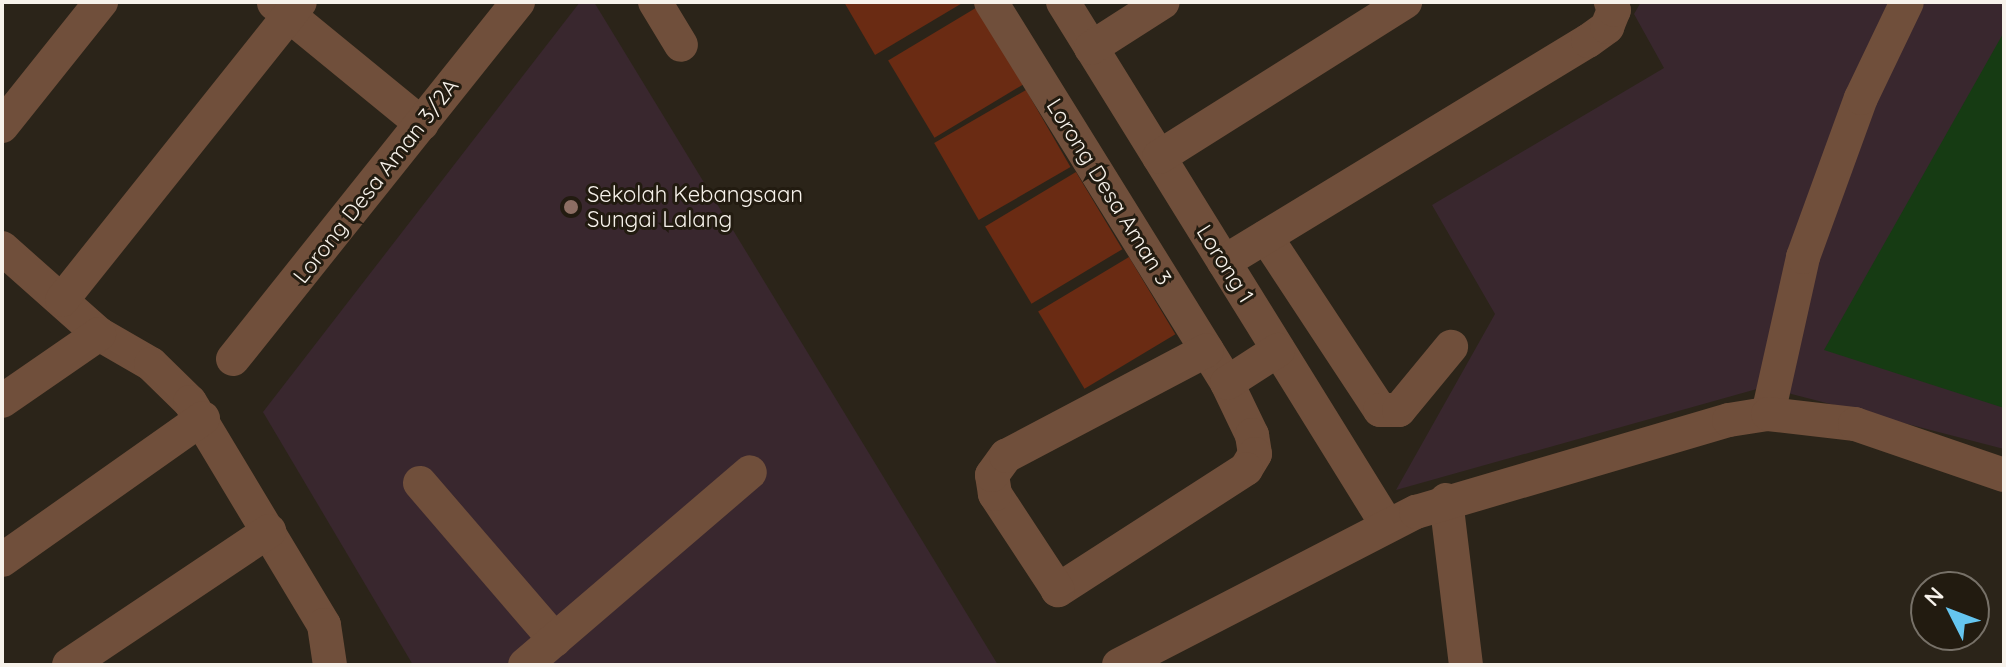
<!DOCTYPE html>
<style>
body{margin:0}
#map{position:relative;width:2006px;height:667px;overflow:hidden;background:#2b2419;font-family:Quicksand,sans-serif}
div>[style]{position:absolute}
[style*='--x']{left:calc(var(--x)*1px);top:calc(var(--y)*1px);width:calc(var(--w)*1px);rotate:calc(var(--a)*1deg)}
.education>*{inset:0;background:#39272e}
.green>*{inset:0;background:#163b13}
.building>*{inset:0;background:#6a2b13;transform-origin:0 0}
.minor>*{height:34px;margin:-17px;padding:0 17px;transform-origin:17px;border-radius:17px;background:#704f3b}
.dots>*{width:22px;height:22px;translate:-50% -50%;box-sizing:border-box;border:4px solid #221b10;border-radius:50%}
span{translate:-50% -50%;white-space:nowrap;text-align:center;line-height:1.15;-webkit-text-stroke:6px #221b10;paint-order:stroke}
.street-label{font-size:22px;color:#f7f2eb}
.poi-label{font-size:22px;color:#f7f2eb}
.left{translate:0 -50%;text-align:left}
.frame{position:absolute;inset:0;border:4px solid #f7f2eb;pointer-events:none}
.north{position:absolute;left:1910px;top:571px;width:80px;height:80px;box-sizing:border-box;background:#221b10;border:2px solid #777168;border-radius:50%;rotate:312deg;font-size:22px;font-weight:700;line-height:32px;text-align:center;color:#f7f2eb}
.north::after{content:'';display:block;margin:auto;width:28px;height:36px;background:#65c5ef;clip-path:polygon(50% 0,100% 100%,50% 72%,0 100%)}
</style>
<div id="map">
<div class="education">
<i style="clip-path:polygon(580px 2px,594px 2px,998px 665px,413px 665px,263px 412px)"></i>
<i style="clip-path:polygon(1641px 2px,2004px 2px,2004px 449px,1764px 387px,1396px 490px,1495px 314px,1432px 205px,1664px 68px,1634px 14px)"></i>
</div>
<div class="green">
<i style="clip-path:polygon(2004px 32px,2004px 408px,1824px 350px)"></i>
</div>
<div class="building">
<i style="clip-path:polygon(844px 2px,964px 2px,875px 55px)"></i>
<i style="left:979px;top:6px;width:90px;height:106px;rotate:59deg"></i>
<i style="left:1026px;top:90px;width:89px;height:106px;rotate:60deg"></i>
<i style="left:1076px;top:172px;width:90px;height:106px;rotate:59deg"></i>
<i style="left:1129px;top:257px;width:90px;height:106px;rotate:59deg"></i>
</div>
<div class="minor">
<i style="--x:655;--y:2;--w:50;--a:58.8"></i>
<i style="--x:991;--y:2;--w:448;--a:58.2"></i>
<i style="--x:1227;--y:383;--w:58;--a:64.3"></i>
<i style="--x:1252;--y:435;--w:19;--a:81"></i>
<i style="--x:1255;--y:454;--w:17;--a:121"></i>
<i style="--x:1246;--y:469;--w:224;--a:147.2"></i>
<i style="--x:1058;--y:590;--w:115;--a:-123.3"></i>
<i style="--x:995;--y:494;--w:19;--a:-99"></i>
<i style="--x:992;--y:475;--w:24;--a:-54"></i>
<i style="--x:1006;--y:456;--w:227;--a:-27.8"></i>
<i style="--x:1063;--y:2;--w:615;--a:58.22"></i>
<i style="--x:274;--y:3;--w:191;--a:39.3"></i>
<i style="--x:1091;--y:48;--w:85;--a:-32.6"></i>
<i style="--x:2;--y:126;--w:159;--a:-51.4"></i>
<i style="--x:1159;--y:157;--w:291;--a:-32.2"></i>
<i style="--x:1266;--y:237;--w:207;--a:56.6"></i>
<i style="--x:1380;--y:410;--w:19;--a:0"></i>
<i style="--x:1399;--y:410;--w:82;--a:-50.5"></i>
<i style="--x:2;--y:248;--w:130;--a:41.6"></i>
<i style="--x:99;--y:334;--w:60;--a:30"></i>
<i style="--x:151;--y:364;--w:54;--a:44.3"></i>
<i style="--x:190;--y:402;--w:260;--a:59"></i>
<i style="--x:324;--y:625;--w:40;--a:81.5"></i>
<i style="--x:1224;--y:262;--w:426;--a:-31.3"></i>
<i style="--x:1588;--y:41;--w:24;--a:-36"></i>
<i style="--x:1607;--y:27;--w:18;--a:-68"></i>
<i style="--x:1614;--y:10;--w:9;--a:-111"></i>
<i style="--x:62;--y:300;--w:381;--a:-51.4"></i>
<i style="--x:233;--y:359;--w:457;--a:-51.4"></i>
<i style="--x:1227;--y:383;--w:61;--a:-32.9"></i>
<i style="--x:2;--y:401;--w:118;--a:-34.6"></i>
<i style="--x:1768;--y:414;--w:161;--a:-77.4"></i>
<i style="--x:1803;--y:257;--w:169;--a:-70"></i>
<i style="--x:1861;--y:98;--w:106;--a:-64.4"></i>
<i style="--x:420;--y:483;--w:207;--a:49.3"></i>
<i style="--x:1446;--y:500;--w:166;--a:83.1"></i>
<i style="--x:2;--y:560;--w:246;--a:-35.2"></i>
<i style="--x:69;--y:665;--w:241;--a:-33.8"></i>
<i style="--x:525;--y:665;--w:296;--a:-40.6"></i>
<i style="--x:1119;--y:665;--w:334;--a:-27.3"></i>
<i style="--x:1416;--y:512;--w:326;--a:-16.4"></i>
<i style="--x:1729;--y:420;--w:39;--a:-9"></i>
<i style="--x:1768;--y:414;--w:88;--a:6.6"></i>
<i style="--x:1855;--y:424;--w:157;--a:18.9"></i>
</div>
<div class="dots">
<i style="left:571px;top:207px;background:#8d6e63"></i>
</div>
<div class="street-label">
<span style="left:376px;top:181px;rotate:-52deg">Lorong Desa Aman 3/2A</span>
<span style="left:1109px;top:192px;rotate:58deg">Lorong Desa Aman 3</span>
<span style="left:1225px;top:264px;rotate:58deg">Lorong 1</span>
</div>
<div class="poi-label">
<span class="left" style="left:587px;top:207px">Sekolah Kebangsaan<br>Sungai Lalang</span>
</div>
<div class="frame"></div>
<div class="north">N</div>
</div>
